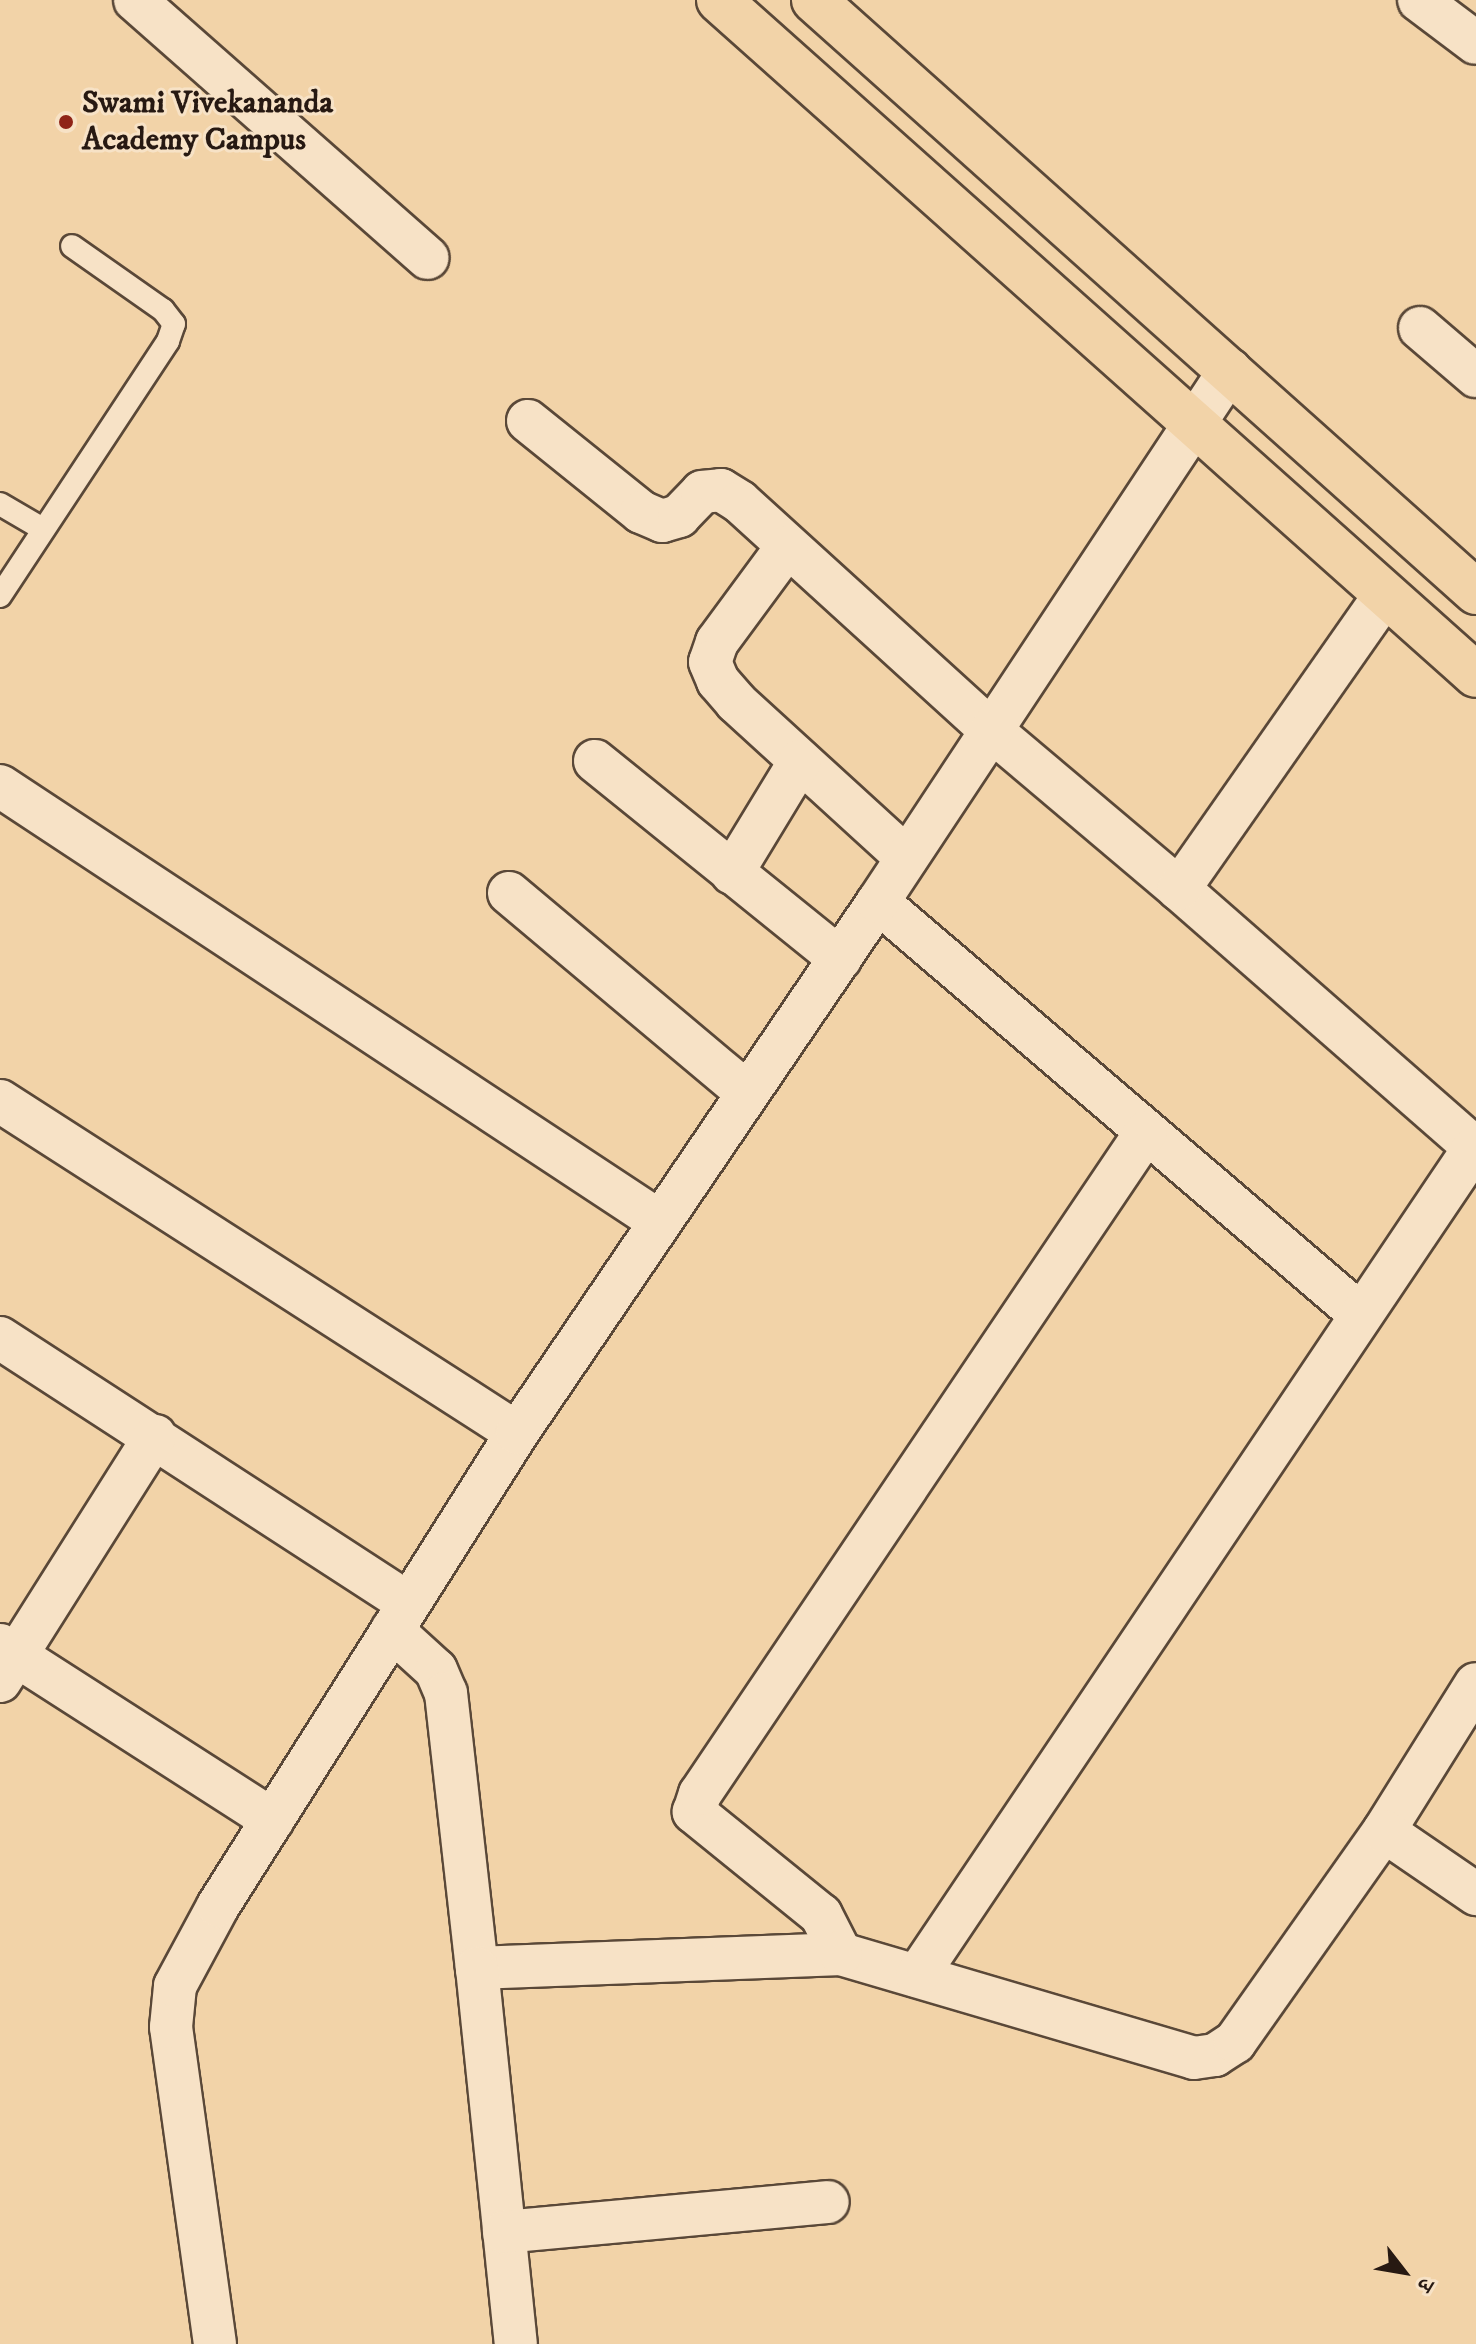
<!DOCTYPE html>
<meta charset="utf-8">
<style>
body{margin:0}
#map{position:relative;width:1476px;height:2344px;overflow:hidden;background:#f2d3a8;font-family:"IM FELL DW Pica","Noto Serif Devanagari",serif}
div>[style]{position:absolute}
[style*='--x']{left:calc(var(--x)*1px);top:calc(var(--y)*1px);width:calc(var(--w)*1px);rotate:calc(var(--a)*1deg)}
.roads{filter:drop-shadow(2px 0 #5a4838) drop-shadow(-2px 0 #5a4838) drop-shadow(0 2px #5a4838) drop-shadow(0 -2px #5a4838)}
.lane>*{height:22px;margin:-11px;padding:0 11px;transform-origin:11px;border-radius:11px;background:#f7e2c6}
.street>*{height:42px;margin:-21px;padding:0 21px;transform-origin:21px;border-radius:21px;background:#f7e2c6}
.primary>*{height:44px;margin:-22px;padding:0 22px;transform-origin:22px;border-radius:22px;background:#f2d3a8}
.dots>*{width:22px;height:22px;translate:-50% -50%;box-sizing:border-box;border:4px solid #f7e2c6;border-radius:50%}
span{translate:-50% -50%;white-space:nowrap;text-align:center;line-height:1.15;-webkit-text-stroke:6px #f7e2c6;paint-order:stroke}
.poi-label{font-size:32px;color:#271912;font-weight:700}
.left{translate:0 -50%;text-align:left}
.north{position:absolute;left:1364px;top:2232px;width:80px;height:80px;-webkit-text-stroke:6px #f7e2c6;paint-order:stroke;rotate:121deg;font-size:22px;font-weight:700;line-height:32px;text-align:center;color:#271912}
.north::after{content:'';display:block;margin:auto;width:28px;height:36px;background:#271912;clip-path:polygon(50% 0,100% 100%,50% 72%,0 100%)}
</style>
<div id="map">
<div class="roads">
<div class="lane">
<i style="--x:0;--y:504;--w:50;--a:30.2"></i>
<i style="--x:0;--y:596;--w:305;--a:-56.6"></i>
<i style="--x:168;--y:341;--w:18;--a:-71"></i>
<i style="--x:174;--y:324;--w:18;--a:-128"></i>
<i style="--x:163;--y:310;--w:111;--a:-144.9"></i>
</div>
<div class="street">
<i style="--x:135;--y:0;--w:390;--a:41.4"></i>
<i style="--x:1419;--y:0;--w:71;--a:37"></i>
<i style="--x:1420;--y:328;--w:74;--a:40.6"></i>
<i style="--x:528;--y:421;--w:145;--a:38.8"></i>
<i style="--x:641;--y:512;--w:23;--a:23"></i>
<i style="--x:662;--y:521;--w:18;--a:-16"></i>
<i style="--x:679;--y:516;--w:33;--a:-46"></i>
<i style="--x:702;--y:492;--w:19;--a:-6"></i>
<i style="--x:721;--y:490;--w:22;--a:32"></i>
<i style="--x:740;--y:502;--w:339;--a:42.3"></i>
<i style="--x:991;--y:730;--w:246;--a:40.2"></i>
<i style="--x:1179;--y:889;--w:395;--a:41.2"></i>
<i style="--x:787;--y:547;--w:118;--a:126.4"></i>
<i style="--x:717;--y:642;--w:21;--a:109"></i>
<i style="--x:710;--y:662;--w:21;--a:67"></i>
<i style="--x:718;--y:681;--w:28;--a:49"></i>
<i style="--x:736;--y:702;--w:231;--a:42.4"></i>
<i style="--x:595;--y:761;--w:315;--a:38.9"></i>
<i style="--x:0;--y:786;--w:790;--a:33.43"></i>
<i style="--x:732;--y:873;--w:131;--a:-58.7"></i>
<i style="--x:1179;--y:889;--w:358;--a:-55"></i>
<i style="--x:509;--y:893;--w:311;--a:40"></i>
<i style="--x:878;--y:902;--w:635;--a:40.53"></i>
<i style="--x:0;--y:1101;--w:614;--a:32.71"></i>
<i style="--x:0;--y:1338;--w:487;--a:33"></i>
<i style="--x:392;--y:1630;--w:59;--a:42.3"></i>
<i style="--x:436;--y:1670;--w:25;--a:67"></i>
<i style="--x:446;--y:1693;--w:277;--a:83.6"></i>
<i style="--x:477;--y:1968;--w:364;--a:-2.2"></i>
<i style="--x:841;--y:1954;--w:368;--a:16.4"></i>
<i style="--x:1194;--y:2058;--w:21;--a:-8"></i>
<i style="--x:1215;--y:2055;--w:24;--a:-33"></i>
<i style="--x:1235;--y:2042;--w:258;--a:-54.8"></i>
<i style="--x:1384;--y:1831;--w:173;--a:-58"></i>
<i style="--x:0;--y:1645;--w:324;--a:32.7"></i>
<i style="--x:0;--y:1681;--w:290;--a:-57.7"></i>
<i style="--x:1384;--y:1831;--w:112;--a:34.4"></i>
<i style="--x:841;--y:1954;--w:44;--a:-117.1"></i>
<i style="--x:821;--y:1915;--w:164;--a:-141"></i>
<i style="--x:694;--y:1812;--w:19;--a:-72"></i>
<i style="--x:700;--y:1794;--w:798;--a:-56.03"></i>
<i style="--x:477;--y:1968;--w:378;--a:84.1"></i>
<i style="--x:917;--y:1976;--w:998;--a:-56.07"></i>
<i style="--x:504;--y:2232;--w:325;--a:-5.3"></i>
<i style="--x:215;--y:2344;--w:320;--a:-97.9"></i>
<i style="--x:171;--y:2027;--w:41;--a:-84.4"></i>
<i style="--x:175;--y:1986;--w:91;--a:-61.7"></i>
<i style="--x:218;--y:1906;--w:560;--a:-57.7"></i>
<i style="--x:517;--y:1433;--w:642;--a:-55.79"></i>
<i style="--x:878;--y:902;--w:638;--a:-56.51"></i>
</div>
<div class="primary">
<i style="--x:719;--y:0;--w:1014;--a:41.72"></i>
<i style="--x:814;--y:0;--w:888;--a:41.8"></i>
</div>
</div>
<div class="dots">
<i style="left:66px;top:122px;background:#8f2418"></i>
</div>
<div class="poi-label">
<span class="left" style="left:82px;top:122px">Swami Vivekananda<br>Academy Campus</span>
</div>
<div class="north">उ</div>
</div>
